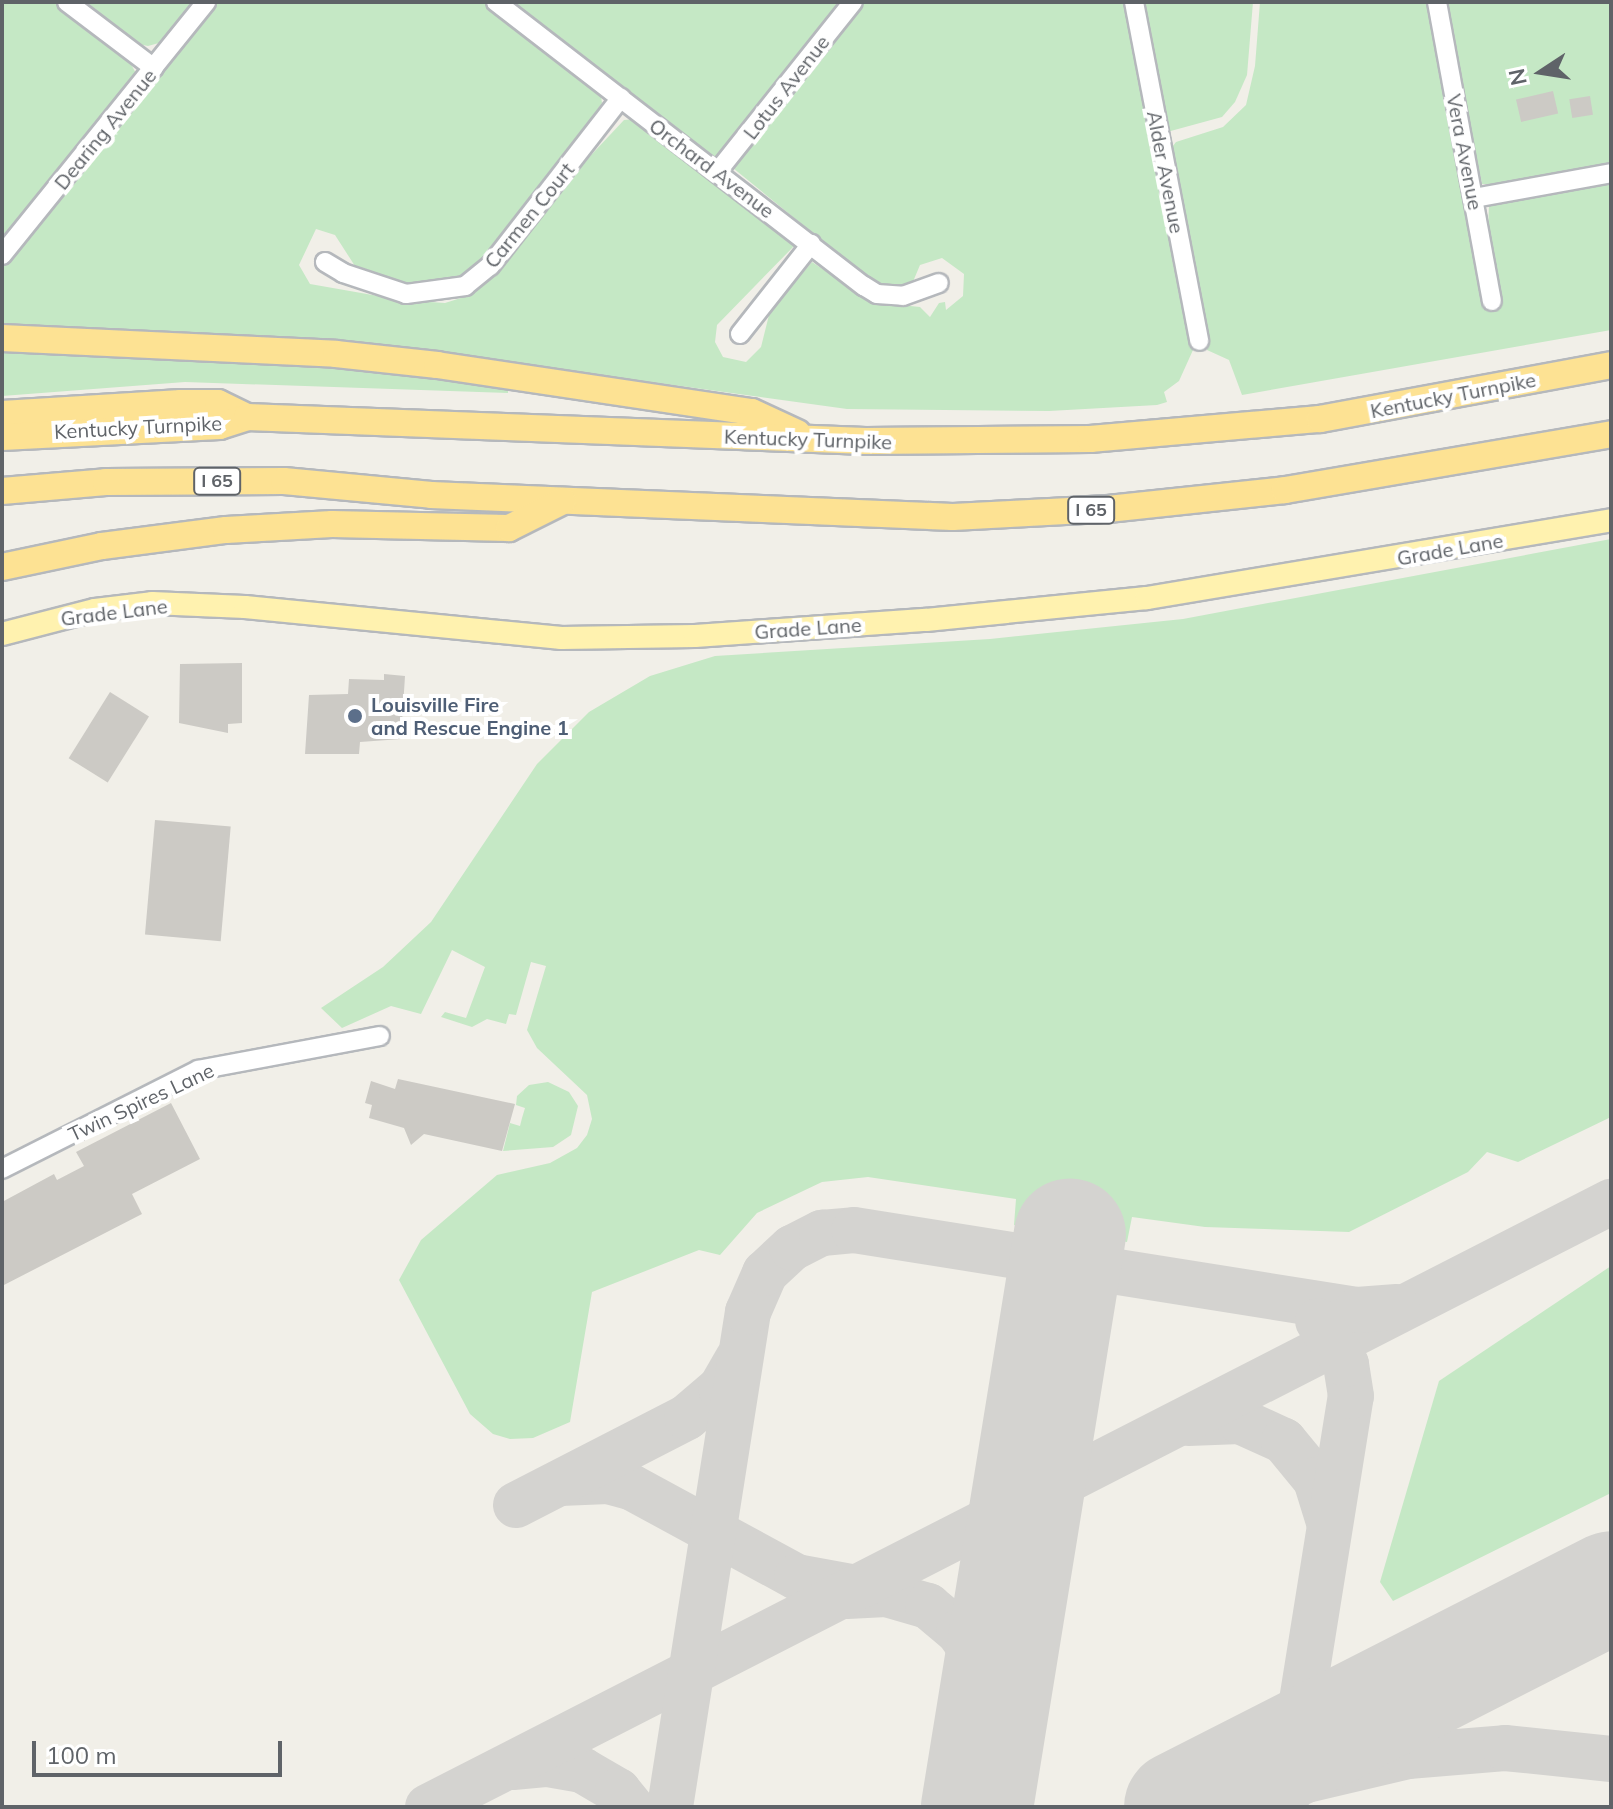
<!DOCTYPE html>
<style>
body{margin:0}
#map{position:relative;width:1613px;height:1809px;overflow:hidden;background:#f1efe8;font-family:Mulish,sans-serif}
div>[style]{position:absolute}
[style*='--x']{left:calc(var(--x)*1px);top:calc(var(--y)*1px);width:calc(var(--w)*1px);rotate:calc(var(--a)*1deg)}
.green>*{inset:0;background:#c5e8c5}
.taxiway>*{height:46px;margin:-23px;padding:0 23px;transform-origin:23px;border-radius:23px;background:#d4d3d0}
.runway>*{height:112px;margin:-56px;padding:0 56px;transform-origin:56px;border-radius:56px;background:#d4d3d0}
.building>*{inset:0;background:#cccac5;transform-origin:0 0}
.roads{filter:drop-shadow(2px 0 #b5b8bc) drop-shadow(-2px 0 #b5b8bc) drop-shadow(0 2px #b5b8bc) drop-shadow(0 -2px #b5b8bc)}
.minor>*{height:18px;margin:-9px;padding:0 9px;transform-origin:9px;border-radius:9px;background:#fff}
.major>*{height:22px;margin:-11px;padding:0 11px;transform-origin:11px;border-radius:11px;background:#fff2af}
.highway>*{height:26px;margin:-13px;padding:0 13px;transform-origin:13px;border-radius:13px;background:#fde293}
.dots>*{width:22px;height:22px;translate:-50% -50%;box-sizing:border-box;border:4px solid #fff;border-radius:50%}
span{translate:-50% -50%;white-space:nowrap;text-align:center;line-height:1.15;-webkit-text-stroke:8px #fff;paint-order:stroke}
.shield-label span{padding:2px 6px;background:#fff;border:2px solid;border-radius:6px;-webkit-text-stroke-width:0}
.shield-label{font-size:18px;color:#5f6368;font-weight:700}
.street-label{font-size:20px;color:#5f6368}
.service-label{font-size:20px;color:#4e5e75;font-weight:700}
.left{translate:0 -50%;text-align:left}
.frame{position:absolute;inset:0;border:4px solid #5f6368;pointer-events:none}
.north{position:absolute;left:1501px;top:32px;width:80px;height:80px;-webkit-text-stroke:6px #fff;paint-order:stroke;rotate:258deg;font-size:22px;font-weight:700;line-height:32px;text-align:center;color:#5f6368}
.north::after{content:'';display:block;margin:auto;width:28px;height:36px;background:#5f6368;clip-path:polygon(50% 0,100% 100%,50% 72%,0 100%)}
.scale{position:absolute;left:32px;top:1741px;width:250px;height:36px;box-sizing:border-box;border:4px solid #5f6368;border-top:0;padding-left:10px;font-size:24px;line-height:28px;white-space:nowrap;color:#5f6368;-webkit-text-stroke:6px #fff;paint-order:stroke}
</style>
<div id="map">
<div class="green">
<i style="clip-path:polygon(2px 2px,55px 2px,128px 59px,137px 75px,2px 249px)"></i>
<i style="clip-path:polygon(75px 2px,198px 2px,166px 41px,148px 46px,133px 43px)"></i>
<i style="clip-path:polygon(214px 2px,483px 2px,601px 96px,602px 103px,552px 174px,473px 272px,459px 281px,415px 289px,362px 277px,335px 235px,316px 229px,299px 265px,310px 284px,401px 300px,445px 303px,464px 297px,494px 276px,579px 168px,624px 120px,635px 119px,794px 246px,717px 325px,715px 342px,723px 357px,746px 362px,761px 347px,770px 311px,812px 262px,872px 302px,920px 307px,930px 317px,939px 303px,945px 302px,946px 310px,963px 296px,964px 274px,942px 258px,920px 265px,912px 284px,904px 288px,874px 283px,733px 168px,863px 2px,1127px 2px,1158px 141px,1193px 350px,1179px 381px,1164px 392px,1167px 402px,1157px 405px,1049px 411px,847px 409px,404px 348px,289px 337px,2px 323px,2px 265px)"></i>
<i style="clip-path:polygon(505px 2px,845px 2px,715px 162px)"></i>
<i style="clip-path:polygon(1140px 2px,1253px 2px,1247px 75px,1235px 102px,1222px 117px,1167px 132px)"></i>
<i style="clip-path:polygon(1260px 2px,1428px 2px,1485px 307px,1489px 205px,1611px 181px,1611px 330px,1242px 395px,1229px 360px,1207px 350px,1169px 151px,1176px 142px,1223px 127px,1246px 105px,1255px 66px)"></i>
<i style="clip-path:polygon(1443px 2px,1611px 2px,1611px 166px,1515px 184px,1482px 184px)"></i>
<i style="clip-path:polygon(2px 345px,328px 363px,508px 383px,508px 393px,185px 382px,2px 396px)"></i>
<i style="clip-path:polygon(1611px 539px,1611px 1117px,1518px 1162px,1487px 1152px,1468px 1172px,1349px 1232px,1205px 1227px,1132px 1217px,1127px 1242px,1014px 1225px,1016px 1199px,868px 1177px,822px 1182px,757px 1213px,720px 1255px,699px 1250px,592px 1292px,570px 1422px,533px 1438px,510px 1439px,493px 1434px,470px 1414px,399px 1280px,421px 1240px,497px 1175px,550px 1163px,577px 1148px,587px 1135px,592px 1119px,587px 1095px,537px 1048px,527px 1030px,546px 966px,531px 962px,516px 1015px,509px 1014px,506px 1024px,487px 1019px,472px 1027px,441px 1017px,445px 1012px,466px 1018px,485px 967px,452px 950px,421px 1014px,391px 1006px,342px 1028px,321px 1008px,383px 967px,431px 922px,537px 764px,589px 712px,650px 676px,715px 656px,990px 639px,1183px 619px)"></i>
<i style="clip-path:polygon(548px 1082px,569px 1092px,578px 1106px,571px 1135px,553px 1147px,503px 1151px,510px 1123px,520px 1126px,522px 1118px,525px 1108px,516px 1105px,517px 1096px,529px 1085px)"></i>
<i style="clip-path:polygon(1611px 1266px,1611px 1493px,1393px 1601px,1380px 1582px,1439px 1381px)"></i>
</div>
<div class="taxiway">
<i style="--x:1188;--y:1423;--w:52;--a:-2.2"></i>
<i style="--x:1240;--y:1421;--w:48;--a:24.4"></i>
<i style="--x:1284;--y:1441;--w:50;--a:50.6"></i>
<i style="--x:1316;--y:1480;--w:44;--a:72.8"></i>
<i style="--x:560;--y:1483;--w:48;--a:-2.4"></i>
<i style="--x:608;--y:1481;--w:24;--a:15"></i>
<i style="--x:631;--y:1487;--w:189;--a:28.5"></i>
<i style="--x:797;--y:1577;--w:71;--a:10.5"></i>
<i style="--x:516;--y:1505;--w:192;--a:-27.2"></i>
<i style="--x:687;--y:1417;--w:45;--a:-40.5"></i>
<i style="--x:721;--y:1388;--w:34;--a:-60"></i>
<i style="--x:847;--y:1596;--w:39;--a:-3"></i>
<i style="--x:886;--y:1594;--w:44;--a:15.9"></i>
<i style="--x:928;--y:1606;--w:40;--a:40"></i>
<i style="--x:959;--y:1632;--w:33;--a:55"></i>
<i style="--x:978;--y:1659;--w:62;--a:80.7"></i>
<i style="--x:988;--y:1720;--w:88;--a:99.1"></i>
<i style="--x:513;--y:1767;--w:35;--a:-5"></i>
<i style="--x:548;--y:1764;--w:35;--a:10"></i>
<i style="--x:582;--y:1770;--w:42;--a:30.3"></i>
<i style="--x:618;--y:1791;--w:21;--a:51"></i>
<i style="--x:428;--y:1807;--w:1329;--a:-27.09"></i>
<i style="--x:670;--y:1807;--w:501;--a:-81.05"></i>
<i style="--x:748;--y:1312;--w:43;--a:-66.4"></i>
<i style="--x:765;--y:1273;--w:37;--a:-43"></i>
<i style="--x:792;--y:1248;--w:34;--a:-27"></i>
<i style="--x:822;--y:1233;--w:32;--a:-5"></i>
<i style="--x:854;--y:1230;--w:509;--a:9.04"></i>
<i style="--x:1357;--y:1310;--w:40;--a:-4.3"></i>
<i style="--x:1173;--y:1807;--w:88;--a:-27.7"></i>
<i style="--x:1227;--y:1807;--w:66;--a:-20.4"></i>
<i style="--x:1289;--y:1784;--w:122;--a:-13.2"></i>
<i style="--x:1408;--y:1756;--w:97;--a:-4.7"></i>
<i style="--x:1505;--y:1748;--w:107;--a:5.9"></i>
<i style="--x:1285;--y:1807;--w:416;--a:-80.9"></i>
<i style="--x:1351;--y:1396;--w:32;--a:-99"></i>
<i style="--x:1346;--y:1364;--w:51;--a:-123.1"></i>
</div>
<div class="runway">
<i style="--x:977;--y:1807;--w:580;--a:-80.78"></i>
<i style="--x:1180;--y:1807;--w:484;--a:-27"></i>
</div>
<div class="building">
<i style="left:1553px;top:91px;width:23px;height:38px;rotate:77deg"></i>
<i style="left:1590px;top:96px;width:19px;height:21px;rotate:81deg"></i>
<i style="clip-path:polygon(242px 663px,242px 723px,228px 724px,228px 733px,179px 723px,180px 664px)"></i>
<i style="clip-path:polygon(384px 674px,405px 676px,401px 739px,360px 742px,359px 754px,305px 754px,309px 695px,348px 694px,349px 679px,384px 680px)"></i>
<i style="left:110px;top:692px;width:46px;height:78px;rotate:32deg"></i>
<i style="left:155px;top:820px;width:76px;height:115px;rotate:5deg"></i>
<i style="clip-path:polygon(398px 1079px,515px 1104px,502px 1151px,424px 1134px,411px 1145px,404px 1128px,369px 1118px,372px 1105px,365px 1103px,371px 1081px,395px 1089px)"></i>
<i style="clip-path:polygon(171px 1103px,200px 1159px,132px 1194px,142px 1214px,2px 1286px,2px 1202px,54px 1174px,57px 1180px,84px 1166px,76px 1152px)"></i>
</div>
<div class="roads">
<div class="minor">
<i style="--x:67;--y:2;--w:109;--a:37.2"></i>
<i style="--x:496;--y:2;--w:465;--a:37.7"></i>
<i style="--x:864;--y:286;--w:15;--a:32"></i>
<i style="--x:877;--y:294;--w:26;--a:4"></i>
<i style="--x:903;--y:296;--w:38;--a:-20"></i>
<i style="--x:1134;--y:2;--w:345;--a:79.1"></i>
<i style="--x:1437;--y:2;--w:304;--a:79.6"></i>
<i style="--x:718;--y:171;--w:216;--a:-51.4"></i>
<i style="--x:1474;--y:198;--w:139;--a:-10.3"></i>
<i style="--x:2;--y:255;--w:325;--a:-51.1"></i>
<i style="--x:325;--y:262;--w:21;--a:31"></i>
<i style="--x:343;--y:273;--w:66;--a:18.4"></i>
<i style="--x:406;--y:294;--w:60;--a:-7.7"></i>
<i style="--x:465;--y:286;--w:32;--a:-39"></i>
<i style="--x:490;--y:266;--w:213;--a:-52.1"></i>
<i style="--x:740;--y:334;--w:115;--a:-51.7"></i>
<i style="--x:2;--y:1169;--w:220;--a:-26.8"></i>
<i style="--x:198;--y:1070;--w:185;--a:-10.6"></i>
</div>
<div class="major">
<i style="--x:2;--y:634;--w:96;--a:-14.5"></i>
<i style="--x:95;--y:610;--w:57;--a:-7"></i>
<i style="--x:152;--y:603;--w:93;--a:2.5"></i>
<i style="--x:245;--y:607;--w:318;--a:5.6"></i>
<i style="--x:561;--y:638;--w:134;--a:-0.9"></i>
<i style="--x:695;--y:636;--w:232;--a:-4"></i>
<i style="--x:926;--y:620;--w:222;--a:-5.7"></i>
<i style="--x:1147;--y:598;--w:471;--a:-9.5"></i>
</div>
<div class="highway">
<i style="--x:2;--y:338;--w:334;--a:2.7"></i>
<i style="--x:336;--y:354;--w:102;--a:6.2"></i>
<i style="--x:437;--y:365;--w:318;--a:8.5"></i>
<i style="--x:752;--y:412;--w:50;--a:25"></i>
<i style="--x:2;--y:414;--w:179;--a:-3.5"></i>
<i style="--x:181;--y:403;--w:37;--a:0"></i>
<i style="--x:218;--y:403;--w:32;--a:26"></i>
<i style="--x:2;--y:437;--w:218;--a:-2.9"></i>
<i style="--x:220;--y:426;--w:28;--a:-18"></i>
<i style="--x:247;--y:417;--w:619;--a:2.22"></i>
<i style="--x:866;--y:441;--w:224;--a:-0.5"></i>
<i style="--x:1090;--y:439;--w:231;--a:-5"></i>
<i style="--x:1320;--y:419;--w:296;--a:-10.5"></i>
<i style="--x:2;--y:491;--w:104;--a:-4.9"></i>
<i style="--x:106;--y:482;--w:178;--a:-0.3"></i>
<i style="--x:284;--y:481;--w:148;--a:5.4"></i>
<i style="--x:431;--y:495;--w:522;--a:2.41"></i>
<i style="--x:953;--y:517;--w:155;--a:-3"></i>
<i style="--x:1108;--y:509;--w:178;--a:-6.1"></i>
<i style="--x:1285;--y:490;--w:331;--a:-9.7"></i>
<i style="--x:2;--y:567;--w:102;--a:-11.9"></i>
<i style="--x:102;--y:546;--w:125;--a:-7.4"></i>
<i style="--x:226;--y:530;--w:106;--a:-3.2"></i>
<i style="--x:332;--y:524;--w:177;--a:1.3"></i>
<i style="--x:509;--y:528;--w:60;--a:-26.6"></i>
</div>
</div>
<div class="dots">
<i style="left:355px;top:716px;background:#5c6f8a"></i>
</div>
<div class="shield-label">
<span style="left:217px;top:481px">I 65</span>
<span style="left:1091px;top:510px">I 65</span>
</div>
<div class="street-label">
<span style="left:786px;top:87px;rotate:-52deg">Lotus Avenue</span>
<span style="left:105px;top:129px;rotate:-51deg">Dearing Avenue</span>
<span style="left:1465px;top:152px;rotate:79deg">Vera Avenue</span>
<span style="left:712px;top:168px;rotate:37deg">Orchard Avenue</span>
<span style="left:1166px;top:172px;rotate:79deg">Alder Avenue</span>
<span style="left:529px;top:215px;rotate:-51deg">Carmen Court</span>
<span style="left:1453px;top:395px;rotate:-11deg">Kentucky Turnpike</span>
<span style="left:138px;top:427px;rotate:-3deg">Kentucky Turnpike</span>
<span style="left:808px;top:439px;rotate:2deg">Kentucky Turnpike</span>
<span style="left:1450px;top:549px;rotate:-10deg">Grade Lane</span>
<span style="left:114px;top:612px;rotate:-7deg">Grade Lane</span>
<span style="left:808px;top:628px;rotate:-4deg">Grade Lane</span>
<span style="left:141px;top:1102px;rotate:-25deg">Twin Spires Lane</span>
</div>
<div class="service-label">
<span class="left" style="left:371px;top:716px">Louisville Fire<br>and Rescue Engine 1</span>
</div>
<div class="frame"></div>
<div class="north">N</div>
<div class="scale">100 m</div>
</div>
